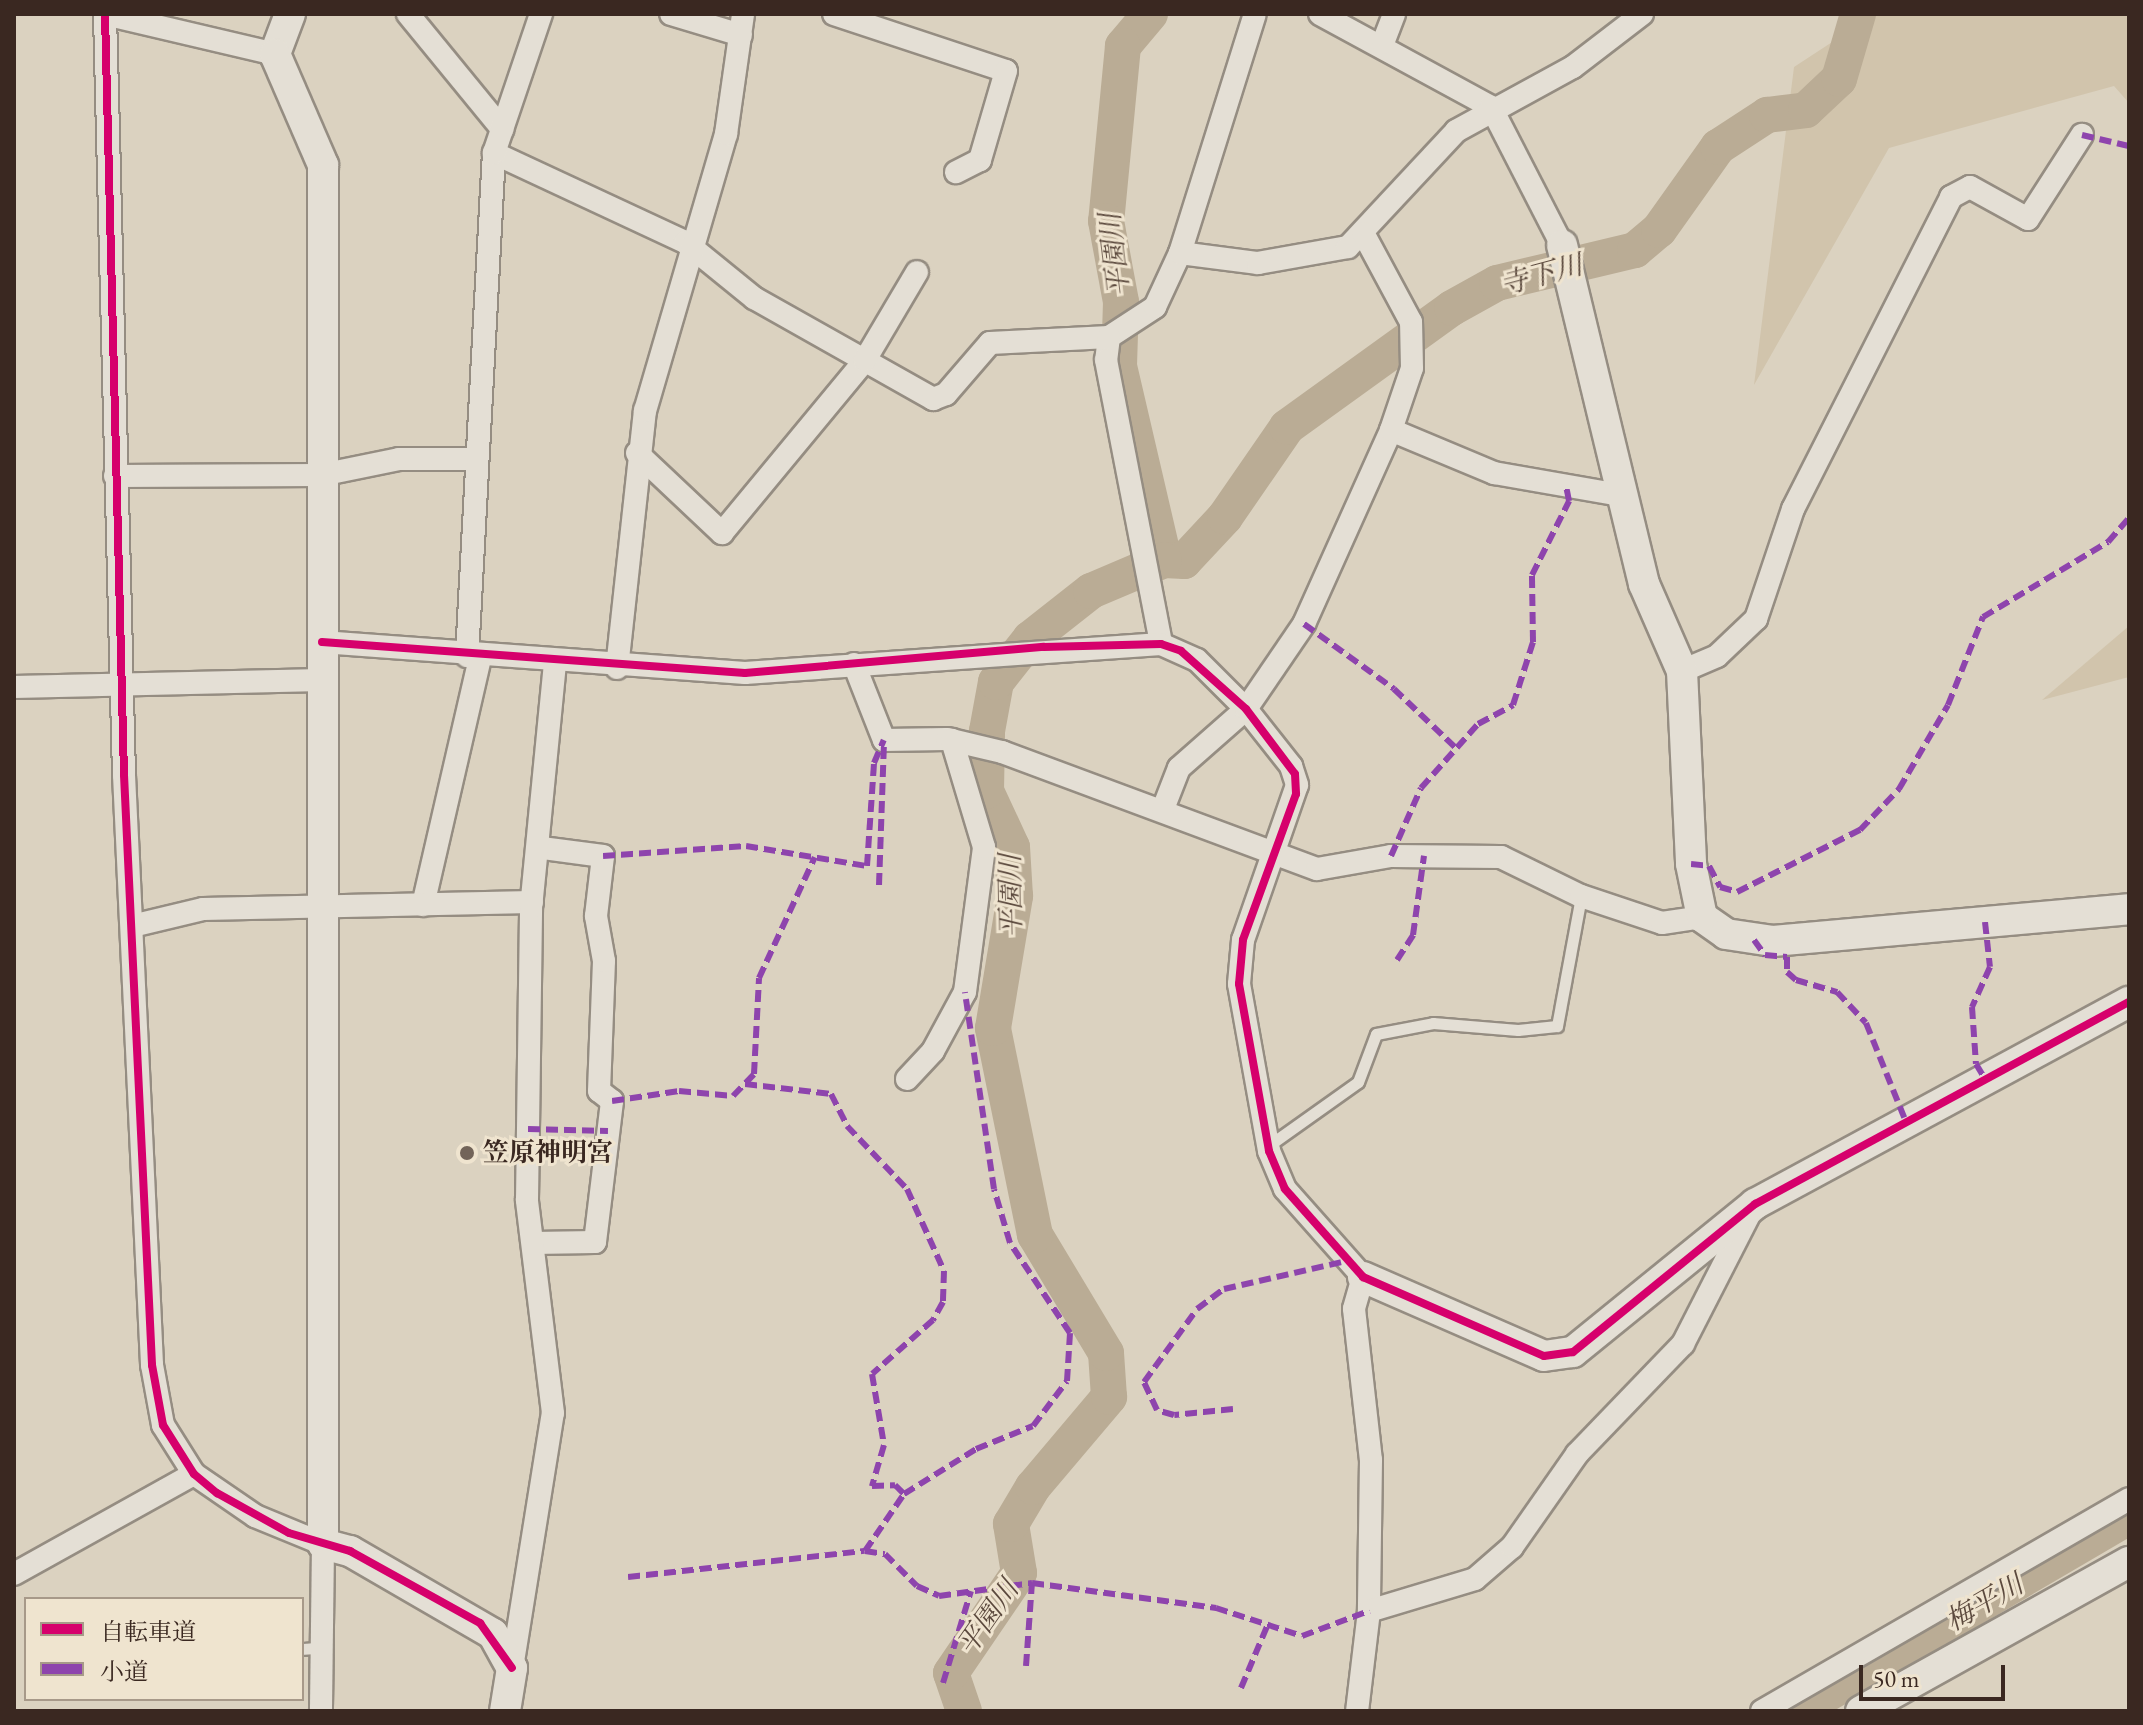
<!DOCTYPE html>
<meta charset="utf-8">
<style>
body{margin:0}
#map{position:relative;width:2143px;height:1725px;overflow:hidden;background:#dbd2c0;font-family:"EB Garamond","Noto Serif JP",serif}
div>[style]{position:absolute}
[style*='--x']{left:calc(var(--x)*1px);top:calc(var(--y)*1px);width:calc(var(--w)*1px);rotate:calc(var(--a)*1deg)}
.green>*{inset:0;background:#d1c4ac}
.river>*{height:36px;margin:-18px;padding:0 18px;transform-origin:18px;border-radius:18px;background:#baac95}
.roads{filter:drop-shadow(2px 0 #958d82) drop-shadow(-2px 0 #958d82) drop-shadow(0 2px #958d82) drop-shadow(0 -2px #958d82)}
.lane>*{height:11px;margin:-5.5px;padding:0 5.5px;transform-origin:5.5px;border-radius:5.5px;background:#e4dfd5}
.street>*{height:22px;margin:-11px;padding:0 11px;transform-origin:11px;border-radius:11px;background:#e4dfd5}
.secondary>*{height:30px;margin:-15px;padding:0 15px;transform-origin:15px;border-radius:15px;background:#e4dfd5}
.quiet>*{height:6px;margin-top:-3px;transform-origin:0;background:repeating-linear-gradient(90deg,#8e44ad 0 12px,transparent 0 18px)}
.cycleway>*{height:8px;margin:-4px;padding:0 4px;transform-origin:4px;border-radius:4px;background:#d6006c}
.dots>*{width:22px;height:22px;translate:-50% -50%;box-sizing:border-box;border:4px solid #efe4cf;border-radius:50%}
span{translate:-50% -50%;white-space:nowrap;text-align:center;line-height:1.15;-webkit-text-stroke:6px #efe4cf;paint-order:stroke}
.poi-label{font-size:26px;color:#3a2821;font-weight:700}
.left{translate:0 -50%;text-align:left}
.water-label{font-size:28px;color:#5c4a3e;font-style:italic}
.frame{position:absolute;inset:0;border:16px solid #3a2821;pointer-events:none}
.legend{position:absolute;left:24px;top:1597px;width:280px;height:104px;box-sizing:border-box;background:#efe4cf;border:2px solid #a79989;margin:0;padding:10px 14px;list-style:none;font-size:24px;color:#3a2821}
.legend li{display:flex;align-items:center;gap:16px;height:40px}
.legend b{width:40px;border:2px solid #a79989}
.scale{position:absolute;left:1859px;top:1665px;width:146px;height:36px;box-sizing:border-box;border:4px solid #3a2821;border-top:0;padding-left:10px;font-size:24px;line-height:28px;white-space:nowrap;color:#3a2821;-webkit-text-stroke:6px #efe4cf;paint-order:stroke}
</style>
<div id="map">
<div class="green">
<i style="clip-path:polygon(1875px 14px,2129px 14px,2129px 103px,2114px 86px,1889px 148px,1754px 385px,1794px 67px)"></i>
<i style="clip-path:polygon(2129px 626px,2129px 677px,2042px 700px)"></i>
</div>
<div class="river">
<i style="--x:1150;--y:14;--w:42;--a:130.2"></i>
<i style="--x:1123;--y:46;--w:176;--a:95.5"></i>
<i style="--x:1106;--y:221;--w:82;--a:79.5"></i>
<i style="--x:1121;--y:302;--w:64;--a:91.8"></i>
<i style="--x:1119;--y:366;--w:199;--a:76.9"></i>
<i style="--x:1164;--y:560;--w:20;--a:3"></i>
<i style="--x:1184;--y:561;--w:60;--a:-47"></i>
<i style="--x:1225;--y:517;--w:109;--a:-55.4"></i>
<i style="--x:1287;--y:427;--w:203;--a:-35.8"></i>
<i style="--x:1452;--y:308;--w:51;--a:-29.1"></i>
<i style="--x:1497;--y:283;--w:142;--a:-13.4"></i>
<i style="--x:1635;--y:250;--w:31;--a:-40"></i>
<i style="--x:1659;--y:230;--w:102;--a:-54.6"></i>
<i style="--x:1718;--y:147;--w:59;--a:-33.1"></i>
<i style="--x:1767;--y:115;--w:39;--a:-7"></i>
<i style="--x:1806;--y:110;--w:45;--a:-43.2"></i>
<i style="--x:1839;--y:79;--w:68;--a:-73.7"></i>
<i style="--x:964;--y:1711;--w:40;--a:-108.9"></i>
<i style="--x:951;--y:1673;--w:121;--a:-55.8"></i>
<i style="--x:1019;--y:1573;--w:50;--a:-99.3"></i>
<i style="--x:1011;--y:1524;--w:43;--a:-59.3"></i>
<i style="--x:1033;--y:1487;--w:118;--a:-49.8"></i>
<i style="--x:1109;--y:1397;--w:44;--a:-93.9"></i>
<i style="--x:1106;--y:1353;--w:138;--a:-121"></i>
<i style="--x:1035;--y:1235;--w:211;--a:-101.5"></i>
<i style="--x:993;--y:1028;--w:134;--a:-80.5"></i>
<i style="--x:1015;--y:896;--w:49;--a:-93.5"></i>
<i style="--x:1012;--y:847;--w:62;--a:-114.9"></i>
<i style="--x:986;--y:791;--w:60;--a:-89"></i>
<i style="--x:987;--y:731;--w:50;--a:-79.6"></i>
<i style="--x:996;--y:682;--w:55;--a:-51.7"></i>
<i style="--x:1030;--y:639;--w:78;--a:-38.2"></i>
<i style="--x:1091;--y:591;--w:79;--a:-23"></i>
<i style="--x:1798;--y:1711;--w:384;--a:-30.4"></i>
</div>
<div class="roads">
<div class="lane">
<i style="--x:1268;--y:1146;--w:110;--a:-35.4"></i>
<i style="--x:1358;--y:1082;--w:51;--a:-69.4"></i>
<i style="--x:1376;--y:1034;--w:58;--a:-10.9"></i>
<i style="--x:1433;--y:1023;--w:85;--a:4.7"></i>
<i style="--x:1518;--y:1030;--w:39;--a:-6"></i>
<i style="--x:1557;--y:1026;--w:132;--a:-79.5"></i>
<i style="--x:302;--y:1649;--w:15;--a:-4"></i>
</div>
<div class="street">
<i style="--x:105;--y:14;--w:761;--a:88.57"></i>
<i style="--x:124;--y:775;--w:591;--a:87.28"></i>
<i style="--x:152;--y:1365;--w:61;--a:79.6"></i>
<i style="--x:163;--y:1425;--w:58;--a:57.7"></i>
<i style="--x:194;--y:1474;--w:74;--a:34.5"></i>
<i style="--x:255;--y:1516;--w:74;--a:22.4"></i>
<i style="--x:323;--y:1544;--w:167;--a:90.7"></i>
<i style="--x:105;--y:14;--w:175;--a:13.2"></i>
<i style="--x:408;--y:14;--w:149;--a:50.7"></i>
<i style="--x:671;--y:14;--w:73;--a:16.7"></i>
<i style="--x:834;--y:14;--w:181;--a:18.3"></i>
<i style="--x:1006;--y:71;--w:93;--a:106.3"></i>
<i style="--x:980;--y:160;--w:27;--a:153"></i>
<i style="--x:1320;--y:14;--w:195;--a:28.5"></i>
<i style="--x:1491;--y:107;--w:155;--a:62.8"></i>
<i style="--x:1383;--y:43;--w:31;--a:-69"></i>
<i style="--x:494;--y:153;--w:211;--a:25"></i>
<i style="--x:685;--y:242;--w:89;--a:39.1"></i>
<i style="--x:754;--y:298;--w:206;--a:29.4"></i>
<i style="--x:933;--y:399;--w:14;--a:-21"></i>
<i style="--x:946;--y:394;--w:67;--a:-49.2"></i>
<i style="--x:990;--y:343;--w:119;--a:-2.9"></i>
<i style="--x:1109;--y:337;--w:55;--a:-33.1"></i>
<i style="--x:1155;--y:307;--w:60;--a:-65.2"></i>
<i style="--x:1180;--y:253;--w:250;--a:-72.6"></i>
<i style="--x:1180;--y:253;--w:79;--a:7.3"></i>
<i style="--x:1258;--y:263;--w:91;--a:-10.1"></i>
<i style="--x:1348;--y:247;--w:158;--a:-47"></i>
<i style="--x:1456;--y:131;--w:133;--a:-28.7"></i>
<i style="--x:1573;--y:67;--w:87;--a:-37.5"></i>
<i style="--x:1109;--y:337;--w:23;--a:97"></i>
<i style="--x:1106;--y:360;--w:289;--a:79"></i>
<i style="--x:1391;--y:430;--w:112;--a:22.7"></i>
<i style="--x:1494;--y:473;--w:128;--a:9.9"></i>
<i style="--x:637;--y:453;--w:117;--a:43.3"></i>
<i style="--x:722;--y:533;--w:224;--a:-50.4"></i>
<i style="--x:865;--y:360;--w:102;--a:-59.4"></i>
<i style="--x:115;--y:476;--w:206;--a:-0.3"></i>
<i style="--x:321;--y:475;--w:80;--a:-11.6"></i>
<i style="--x:399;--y:459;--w:77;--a:0"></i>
<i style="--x:322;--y:642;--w:424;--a:4.2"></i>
<i style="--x:745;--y:673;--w:417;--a:-4"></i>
<i style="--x:1161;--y:644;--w:39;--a:24"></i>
<i style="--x:1197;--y:660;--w:69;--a:45"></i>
<i style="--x:1246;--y:709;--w:73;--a:51.7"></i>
<i style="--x:1291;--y:766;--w:20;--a:72"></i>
<i style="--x:1297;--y:785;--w:164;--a:109.2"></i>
<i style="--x:1243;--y:940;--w:44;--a:95.2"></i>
<i style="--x:1239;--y:984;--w:170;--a:79.8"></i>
<i style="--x:1269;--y:1151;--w:41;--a:67.2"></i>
<i style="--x:1285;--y:1189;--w:118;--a:48.4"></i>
<i style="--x:1363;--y:1277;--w:33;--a:106"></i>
<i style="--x:1354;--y:1309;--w:152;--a:83.6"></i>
<i style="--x:1371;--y:1460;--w:151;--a:90.8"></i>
<i style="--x:1369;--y:1611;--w:101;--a:96.8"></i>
<i style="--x:467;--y:656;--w:504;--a:-86.93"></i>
<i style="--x:494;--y:153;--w:147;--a:-71.3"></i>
<i style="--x:854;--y:664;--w:82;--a:68.5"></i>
<i style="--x:884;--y:740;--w:63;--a:-0.9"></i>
<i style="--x:947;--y:739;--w:57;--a:13.3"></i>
<i style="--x:1002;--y:752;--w:336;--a:20.4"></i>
<i style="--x:1317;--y:869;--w:75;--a:-10"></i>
<i style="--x:1391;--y:856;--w:110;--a:0.5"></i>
<i style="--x:1501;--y:857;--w:89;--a:26"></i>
<i style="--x:1581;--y:896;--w:85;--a:18.4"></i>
<i style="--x:1662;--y:923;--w:40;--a:-8.5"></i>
<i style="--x:617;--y:668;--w:259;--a:-83.8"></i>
<i style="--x:645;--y:411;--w:289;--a:-73.7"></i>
<i style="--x:726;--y:134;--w:121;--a:-81.9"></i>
<i style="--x:1682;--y:671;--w:38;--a:-23"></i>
<i style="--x:1717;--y:656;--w:54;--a:-43.5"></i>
<i style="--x:1756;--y:619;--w:116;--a:-71.4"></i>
<i style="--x:1793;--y:509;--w:350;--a:-63.1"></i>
<i style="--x:1951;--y:197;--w:21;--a:-28"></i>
<i style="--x:1970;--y:187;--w:66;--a:28.9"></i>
<i style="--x:2028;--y:219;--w:100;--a:-57.3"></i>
<i style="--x:14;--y:687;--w:308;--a:-1.3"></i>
<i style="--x:1163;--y:809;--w:44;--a:-68.7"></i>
<i style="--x:1179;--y:768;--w:89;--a:-41.4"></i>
<i style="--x:1246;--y:709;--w:103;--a:-55.7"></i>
<i style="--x:1304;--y:624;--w:213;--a:-65.8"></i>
<i style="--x:1391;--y:430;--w:65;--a:-71.3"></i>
<i style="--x:1412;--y:368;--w:46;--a:-91.2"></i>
<i style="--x:1411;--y:322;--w:101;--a:-118.3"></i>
<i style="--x:423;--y:905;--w:253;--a:-77"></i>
<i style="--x:132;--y:926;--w:73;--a:-13.5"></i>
<i style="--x:203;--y:909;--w:329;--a:-1.2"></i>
<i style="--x:907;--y:1079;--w:38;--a:-47"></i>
<i style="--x:933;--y:1051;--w:67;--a:-61.5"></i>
<i style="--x:965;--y:992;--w:146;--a:-82.5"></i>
<i style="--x:984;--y:847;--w:112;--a:-106.7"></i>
<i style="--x:533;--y:1243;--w:62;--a:-0.9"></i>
<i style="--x:595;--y:1242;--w:142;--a:-83.1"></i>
<i style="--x:612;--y:1101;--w:16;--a:-142"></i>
<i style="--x:599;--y:1091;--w:130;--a:-87.8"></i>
<i style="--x:604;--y:961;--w:46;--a:-100.1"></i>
<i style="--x:596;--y:916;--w:60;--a:-83.3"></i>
<i style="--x:603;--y:856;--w:62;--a:-172.5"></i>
<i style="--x:14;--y:1574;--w:206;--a:-29.1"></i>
<i style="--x:1369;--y:1611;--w:111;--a:-16.8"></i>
<i style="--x:1475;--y:1579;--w:49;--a:-40.9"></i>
<i style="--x:1512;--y:1547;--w:113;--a:-55"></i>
<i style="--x:1577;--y:1454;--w:153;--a:-46.1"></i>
<i style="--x:1683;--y:1344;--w:149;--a:-62.9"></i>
<i style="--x:512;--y:1668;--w:258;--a:-80.9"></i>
<i style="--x:553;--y:1413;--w:215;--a:-97"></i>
<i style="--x:527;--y:1200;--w:292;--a:-89.2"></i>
<i style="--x:531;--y:908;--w:245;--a:-84.4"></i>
<i style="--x:1762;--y:1711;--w:424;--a:-30"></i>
</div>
<div class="secondary">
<i style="--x:290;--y:14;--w:43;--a:110.6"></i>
<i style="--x:275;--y:54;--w:121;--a:66.6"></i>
<i style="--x:323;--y:165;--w:1379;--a:90"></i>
<i style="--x:323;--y:1544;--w:28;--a:15"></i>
<i style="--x:350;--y:1551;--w:165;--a:30.1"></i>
<i style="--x:493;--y:1634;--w:39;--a:61"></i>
<i style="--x:512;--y:1668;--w:44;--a:99.2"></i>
<i style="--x:1562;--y:245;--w:349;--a:76.4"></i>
<i style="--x:1644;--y:584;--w:95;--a:66.4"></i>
<i style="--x:1682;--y:671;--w:193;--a:87.3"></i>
<i style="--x:1691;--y:864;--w:54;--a:78.3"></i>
<i style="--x:1702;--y:917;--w:29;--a:35"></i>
<i style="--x:1726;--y:934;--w:48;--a:8.5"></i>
<i style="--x:1773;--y:941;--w:357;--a:-5.1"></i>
<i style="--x:1363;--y:1277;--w:197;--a:23.6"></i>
<i style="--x:1544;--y:1356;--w:29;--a:-8"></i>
<i style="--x:1573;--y:1352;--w:235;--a:-39.1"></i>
<i style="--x:1755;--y:1204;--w:425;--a:-28.4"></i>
<i style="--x:1861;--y:1711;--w:307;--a:-29.1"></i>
</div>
</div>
<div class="quiet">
<i style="--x:2082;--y:135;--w:48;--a:13.2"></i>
<i style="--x:1304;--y:624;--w:111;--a:35.8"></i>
<i style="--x:1394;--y:689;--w:86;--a:43.6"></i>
<i style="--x:603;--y:856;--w:143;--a:-4"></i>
<i style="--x:746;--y:846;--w:123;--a:9.4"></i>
<i style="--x:867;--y:866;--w:103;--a:-86.1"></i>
<i style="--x:874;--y:763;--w:25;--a:-67"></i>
<i style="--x:1391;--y:856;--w:74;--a:-66.2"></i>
<i style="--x:1421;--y:788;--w:86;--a:-48.3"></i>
<i style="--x:1478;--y:724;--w:40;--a:-28"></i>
<i style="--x:1513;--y:705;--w:66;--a:-72.4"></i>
<i style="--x:1533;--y:642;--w:67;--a:-90.9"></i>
<i style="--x:1532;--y:575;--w:83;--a:-63.4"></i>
<i style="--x:1569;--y:501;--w:15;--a:-101"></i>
<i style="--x:1691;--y:864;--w:18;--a:6"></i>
<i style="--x:1709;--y:866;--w:24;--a:62"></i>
<i style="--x:1720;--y:887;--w:18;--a:16"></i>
<i style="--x:1737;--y:892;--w:138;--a:-26.8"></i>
<i style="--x:1860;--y:830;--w:57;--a:-46.4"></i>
<i style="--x:1899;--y:789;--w:97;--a:-59.7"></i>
<i style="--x:1948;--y:705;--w:95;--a:-68.3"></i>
<i style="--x:1983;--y:617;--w:146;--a:-31"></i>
<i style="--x:2108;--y:542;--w:32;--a:-49"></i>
<i style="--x:879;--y:885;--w:141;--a:-88"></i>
<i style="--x:1985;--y:922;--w:45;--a:83.7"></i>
<i style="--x:1990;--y:967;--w:44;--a:114.2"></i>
<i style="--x:1972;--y:1007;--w:57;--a:86"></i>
<i style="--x:1976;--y:1064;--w:17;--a:59"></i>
<i style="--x:1754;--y:940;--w:19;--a:54"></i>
<i style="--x:1765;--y:955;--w:22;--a:5"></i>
<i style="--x:1787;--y:957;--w:15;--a:90"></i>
<i style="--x:1787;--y:972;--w:12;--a:42"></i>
<i style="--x:1796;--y:980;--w:43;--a:16.3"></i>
<i style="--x:1837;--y:992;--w:42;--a:46.9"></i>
<i style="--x:1866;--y:1023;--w:107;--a:68"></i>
<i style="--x:1397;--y:960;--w:30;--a:-57"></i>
<i style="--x:1413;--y:935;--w:80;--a:-82.1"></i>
<i style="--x:745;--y:1084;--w:87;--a:6.6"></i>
<i style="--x:831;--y:1094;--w:36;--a:63"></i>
<i style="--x:847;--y:1126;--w:87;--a:46.4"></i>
<i style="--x:907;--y:1189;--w:90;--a:65.7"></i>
<i style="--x:944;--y:1271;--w:31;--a:92"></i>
<i style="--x:943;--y:1302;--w:21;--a:119"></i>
<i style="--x:933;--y:1320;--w:81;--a:138.5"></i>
<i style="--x:872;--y:1374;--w:72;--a:80.4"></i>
<i style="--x:884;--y:1445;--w:43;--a:106.3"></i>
<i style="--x:872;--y:1486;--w:23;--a:-2"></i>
<i style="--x:895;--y:1485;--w:13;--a:45"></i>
<i style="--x:612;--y:1101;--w:68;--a:-8.5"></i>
<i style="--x:679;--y:1091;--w:54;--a:5.3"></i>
<i style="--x:733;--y:1096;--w:30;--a:-46"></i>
<i style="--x:754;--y:1074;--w:96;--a:-87"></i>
<i style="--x:759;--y:978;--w:133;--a:-65.2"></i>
<i style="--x:528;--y:1129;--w:80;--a:1.4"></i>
<i style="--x:1233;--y:1409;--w:59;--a:174.2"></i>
<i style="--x:1174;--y:1415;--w:18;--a:-164"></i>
<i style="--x:1157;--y:1410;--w:31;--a:-115"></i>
<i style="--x:1144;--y:1382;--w:90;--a:-54"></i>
<i style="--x:1197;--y:1309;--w:34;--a:-37"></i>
<i style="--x:1224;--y:1289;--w:125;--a:-12.9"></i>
<i style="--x:865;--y:1551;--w:69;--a:-55.6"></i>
<i style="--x:904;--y:1494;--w:85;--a:-32"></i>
<i style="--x:976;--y:1449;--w:61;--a:-22"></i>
<i style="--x:1033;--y:1426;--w:56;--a:-52.9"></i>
<i style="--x:1067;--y:1381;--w:48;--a:-86.4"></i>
<i style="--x:1070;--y:1333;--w:108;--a:-123.7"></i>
<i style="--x:1010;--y:1243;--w:56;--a:-106.5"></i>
<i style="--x:994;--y:1189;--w:199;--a:-98.4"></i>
<i style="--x:628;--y:1577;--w:238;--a:-6.3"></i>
<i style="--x:865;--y:1551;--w:20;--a:9"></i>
<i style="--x:885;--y:1554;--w:45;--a:45"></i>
<i style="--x:917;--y:1586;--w:24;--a:24"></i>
<i style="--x:939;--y:1596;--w:94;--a:-8"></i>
<i style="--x:1026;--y:1666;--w:83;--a:-85.9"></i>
<i style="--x:1032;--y:1583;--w:186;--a:7.7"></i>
<i style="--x:1216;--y:1608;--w:90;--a:18"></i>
<i style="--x:1302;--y:1636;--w:72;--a:-20.5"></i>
<i style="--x:943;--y:1683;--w:96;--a:-73.1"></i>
<i style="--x:1241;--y:1688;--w:69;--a:-67.1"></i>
</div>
<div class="cycleway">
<i style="--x:105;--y:14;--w:761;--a:88.57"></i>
<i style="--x:124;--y:775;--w:591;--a:87.28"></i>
<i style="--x:152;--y:1365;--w:61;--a:79.6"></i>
<i style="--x:163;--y:1425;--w:58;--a:57.7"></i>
<i style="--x:194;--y:1474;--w:30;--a:40"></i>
<i style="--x:217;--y:1493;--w:82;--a:29.1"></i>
<i style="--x:289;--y:1533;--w:64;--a:16.4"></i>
<i style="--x:350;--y:1551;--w:149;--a:29"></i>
<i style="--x:480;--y:1623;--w:55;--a:54.6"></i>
<i style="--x:322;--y:642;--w:424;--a:4.2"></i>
<i style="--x:745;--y:673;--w:300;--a:-5"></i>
<i style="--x:1044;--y:647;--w:117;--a:-1.5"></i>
<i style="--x:1161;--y:644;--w:21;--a:19"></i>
<i style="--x:1181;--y:651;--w:87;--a:41.7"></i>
<i style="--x:1246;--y:709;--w:81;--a:53"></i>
<i style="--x:1295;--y:774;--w:20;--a:87"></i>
<i style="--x:1296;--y:794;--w:155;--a:110"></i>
<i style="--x:1243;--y:940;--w:44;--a:95.2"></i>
<i style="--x:1239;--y:984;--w:170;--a:79.8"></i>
<i style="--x:1269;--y:1151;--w:41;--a:67.2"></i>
<i style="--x:1285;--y:1189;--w:118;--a:48.4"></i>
<i style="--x:1363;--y:1277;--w:197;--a:23.6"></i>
<i style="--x:1544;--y:1356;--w:29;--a:-8"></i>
<i style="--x:1573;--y:1352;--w:235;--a:-39.1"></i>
<i style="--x:1755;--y:1204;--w:425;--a:-28.4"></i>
</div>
<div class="dots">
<i style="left:467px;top:1153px;background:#726459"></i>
</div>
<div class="poi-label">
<span class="left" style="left:483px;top:1153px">笠原神明宮</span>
</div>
<div class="water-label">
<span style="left:1114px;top:255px;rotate:-97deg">平園川</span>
<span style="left:1541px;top:274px;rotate:-15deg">寺下川</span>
<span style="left:1010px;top:896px;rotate:-91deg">平園川</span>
<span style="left:1984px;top:1602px;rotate:-30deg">梅平川</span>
<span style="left:987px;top:1617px;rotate:-55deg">平園川</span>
</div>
<div class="frame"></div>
<ul class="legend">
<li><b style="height:10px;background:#d6006c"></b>自転車道</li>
<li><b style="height:10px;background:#8e44ad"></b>小道</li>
</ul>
<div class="scale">50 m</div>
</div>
